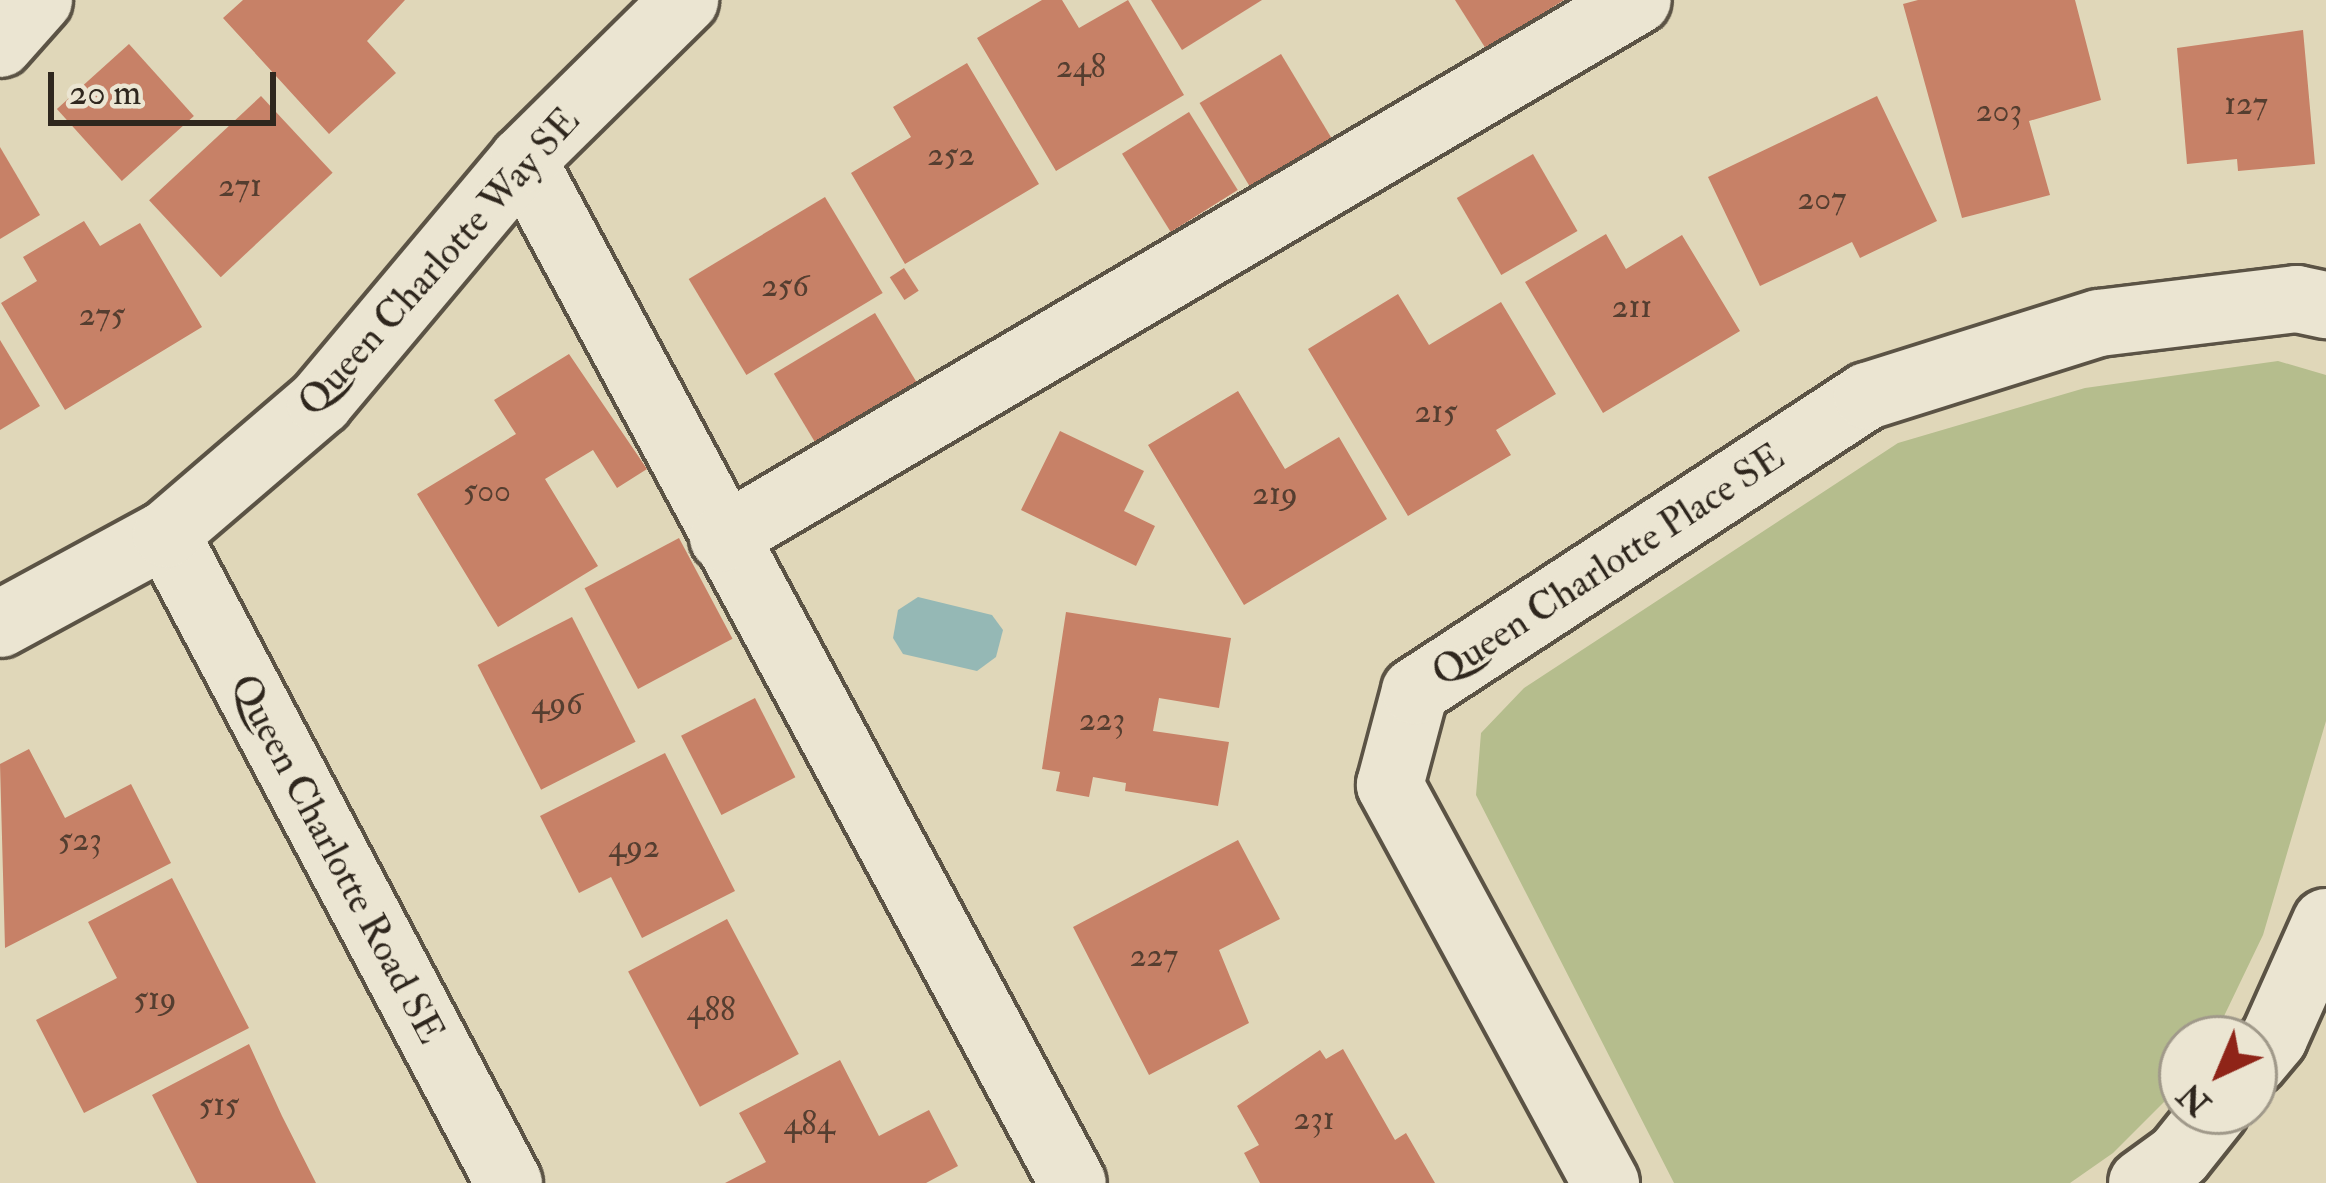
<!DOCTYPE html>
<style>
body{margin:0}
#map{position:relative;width:2326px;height:1183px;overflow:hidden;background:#e0d7b9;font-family:"IM FELL Double Pica",serif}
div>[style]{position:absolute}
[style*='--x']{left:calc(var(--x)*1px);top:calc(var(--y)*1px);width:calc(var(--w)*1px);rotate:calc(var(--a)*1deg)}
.green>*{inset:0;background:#b5bd8d}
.water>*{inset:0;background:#95b8b5}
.building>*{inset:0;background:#c78167;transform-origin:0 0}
.roads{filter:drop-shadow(3px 0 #5b5345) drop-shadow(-3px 0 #5b5345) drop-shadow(0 3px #5b5345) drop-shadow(0 -3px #5b5345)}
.minor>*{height:66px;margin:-33px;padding:0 33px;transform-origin:33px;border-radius:33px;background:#ebe5d2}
span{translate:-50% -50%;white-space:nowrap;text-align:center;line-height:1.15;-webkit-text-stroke:9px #ebe5d2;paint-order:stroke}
.number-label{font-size:33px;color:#553e30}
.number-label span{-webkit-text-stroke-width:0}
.street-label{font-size:39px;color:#2f271e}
.north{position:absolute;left:2158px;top:1015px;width:120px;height:120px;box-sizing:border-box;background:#ebe5d2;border:3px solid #a0998a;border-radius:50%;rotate:224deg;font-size:33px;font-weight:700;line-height:48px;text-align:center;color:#2f271e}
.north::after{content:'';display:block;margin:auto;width:42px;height:54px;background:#8f2418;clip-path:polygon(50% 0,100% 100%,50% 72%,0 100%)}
.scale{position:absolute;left:48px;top:72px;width:228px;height:54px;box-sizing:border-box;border:6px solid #2f271e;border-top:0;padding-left:15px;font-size:36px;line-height:42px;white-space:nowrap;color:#2f271e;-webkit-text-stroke:9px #ebe5d2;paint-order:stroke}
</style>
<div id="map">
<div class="green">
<i style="clip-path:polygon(2278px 361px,2326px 375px,2326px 721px,2263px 935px,2213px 1039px,2182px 1039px,2182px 1084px,2113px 1153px,2070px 1183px,1674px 1183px,1476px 795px,1481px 733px,1524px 688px,1898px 443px,2085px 388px)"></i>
</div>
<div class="water">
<i style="clip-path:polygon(918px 597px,992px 615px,1003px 630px,996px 657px,977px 671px,903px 654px,893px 638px,898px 610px)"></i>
</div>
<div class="building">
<i style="clip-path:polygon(243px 0,405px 0,367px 41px,396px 73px,329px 134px,223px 18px)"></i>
<i style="clip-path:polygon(1042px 0,1062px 0,1079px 28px,1128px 0,1184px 95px,1056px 171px,977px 38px)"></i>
<i style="clip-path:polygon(1151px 0,1262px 0,1182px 50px)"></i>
<i style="clip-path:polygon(1455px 0,1564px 0,1486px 49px)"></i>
<i style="clip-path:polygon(1918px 0,2075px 0,2101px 100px,2029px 121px,2050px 195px,1962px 218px,1903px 4px)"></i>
<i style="clip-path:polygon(2303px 30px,2315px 164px,2238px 171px,2237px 159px,2187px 164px,2177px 48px)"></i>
<i style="left:129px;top:44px;width:97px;height:97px;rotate:48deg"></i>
<i style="left:1281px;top:54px;width:98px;height:95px;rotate:59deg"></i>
<i style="clip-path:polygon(967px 63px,1039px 184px,905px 264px,851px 173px,911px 137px,893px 107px)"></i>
<i style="left:261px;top:96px;width:105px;height:153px;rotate:47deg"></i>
<i style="clip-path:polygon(1877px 96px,1937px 221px,1860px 258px,1852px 242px,1760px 286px,1708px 177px)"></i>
<i style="left:1189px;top:112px;width:92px;height:79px;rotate:58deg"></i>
<i style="clip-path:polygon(0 147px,40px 215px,0 239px)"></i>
<i style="left:1533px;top:154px;width:89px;height:88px;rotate:60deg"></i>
<i style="left:825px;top:197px;width:112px;height:159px;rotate:59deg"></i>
<i style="clip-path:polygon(84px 221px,100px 246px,140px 223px,202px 327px,65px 410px,1px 303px,37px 281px,23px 257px)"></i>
<i style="clip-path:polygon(1606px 234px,1626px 269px,1682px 235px,1740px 331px,1603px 413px,1525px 282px)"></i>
<i style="left:904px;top:268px;width:27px;height:17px;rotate:57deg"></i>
<i style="clip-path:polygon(1398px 294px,1429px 345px,1501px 302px,1556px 394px,1496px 430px,1511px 455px,1408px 516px,1308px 349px)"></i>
<i style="left:875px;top:313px;width:87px;height:118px;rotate:59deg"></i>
<i style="clip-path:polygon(0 340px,40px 406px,0 430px)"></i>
<i style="clip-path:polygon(569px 354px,647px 469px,617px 488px,593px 450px,545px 479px,598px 566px,498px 627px,417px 494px,516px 434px,494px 400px)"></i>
<i style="clip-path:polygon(1238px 391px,1285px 469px,1339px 437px,1387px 519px,1244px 605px,1148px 445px)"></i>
<i style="clip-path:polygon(1060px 431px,1144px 471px,1124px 511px,1155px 526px,1136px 566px,1021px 510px)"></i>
<i style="left:679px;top:538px;width:114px;height:107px;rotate:62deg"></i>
<i style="clip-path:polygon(1066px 612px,1231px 638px,1219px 708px,1159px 698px,1153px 731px,1229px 742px,1218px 806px,1125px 791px,1126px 783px,1093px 777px,1089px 797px,1056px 791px,1060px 772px,1042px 769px)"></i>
<i style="left:572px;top:617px;width:140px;height:106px;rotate:63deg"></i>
<i style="left:755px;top:698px;width:89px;height:83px;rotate:63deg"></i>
<i style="clip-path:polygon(29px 749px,65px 818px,131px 784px,171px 863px,5px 948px,0 764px)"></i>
<i style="clip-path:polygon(665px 753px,735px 891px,642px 938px,611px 877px,579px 893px,540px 816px)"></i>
<i style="clip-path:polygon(1238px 840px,1280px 919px,1219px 950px,1249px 1023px,1149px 1075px,1073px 927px)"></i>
<i style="clip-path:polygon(172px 878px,249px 1028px,84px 1113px,36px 1020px,117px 978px,88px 922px)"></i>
<i style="left:727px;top:919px;width:153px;height:112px;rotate:62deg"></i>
<i style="clip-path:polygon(249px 1044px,282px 1116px,316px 1183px,197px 1183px,152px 1095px)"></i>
<i style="clip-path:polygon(1343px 1049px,1395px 1140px,1406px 1133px,1435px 1183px,1260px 1183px,1244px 1153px,1259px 1145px,1237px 1106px,1320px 1050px,1326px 1059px)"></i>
<i style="clip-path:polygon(840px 1060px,879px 1136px,929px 1110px,958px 1166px,926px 1183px,725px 1183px,766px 1162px,739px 1113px)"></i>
</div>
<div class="roads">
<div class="minor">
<i style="--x:0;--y:44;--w:59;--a:-48.4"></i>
<i style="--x:523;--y:160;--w:1161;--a:61.74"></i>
<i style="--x:166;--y:534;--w:734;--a:62.14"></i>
<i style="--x:723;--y:538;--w:1061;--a:-30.45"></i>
<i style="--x:0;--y:624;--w:189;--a:-28.5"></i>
<i style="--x:166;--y:534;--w:203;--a:-40.6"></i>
<i style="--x:320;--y:402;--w:316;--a:-50"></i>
<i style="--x:523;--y:160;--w:228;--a:-44.6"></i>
<i style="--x:2254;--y:1062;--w:31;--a:-50"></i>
<i style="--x:2274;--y:1038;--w:127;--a:-65.9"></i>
<i style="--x:1606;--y:1183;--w:453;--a:-118.5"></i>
<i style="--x:1390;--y:785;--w:97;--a:-75.1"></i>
<i style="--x:1415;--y:691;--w:540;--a:-33.13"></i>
<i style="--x:1867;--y:396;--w:243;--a:-17.5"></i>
<i style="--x:2099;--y:323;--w:199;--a:-6.9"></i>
<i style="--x:2297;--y:299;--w:30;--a:12"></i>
<i style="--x:2142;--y:1183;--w:46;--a:-36.1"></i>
<i style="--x:2179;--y:1156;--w:58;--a:-51.3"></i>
</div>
</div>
<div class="number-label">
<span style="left:1081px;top:67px">248</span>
<span style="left:2246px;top:104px">127</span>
<span style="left:1999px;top:111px">203</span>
<span style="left:951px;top:155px">252</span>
<span style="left:240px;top:186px">271</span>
<span style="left:1822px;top:199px">207</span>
<span style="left:785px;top:286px">256</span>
<span style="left:1632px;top:307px">211</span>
<span style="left:102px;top:315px">275</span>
<span style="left:1436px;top:412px">215</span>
<span style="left:487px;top:491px">500</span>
<span style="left:1275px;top:494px">219</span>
<span style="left:557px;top:704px">496</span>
<span style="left:1102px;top:720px">223</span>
<span style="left:80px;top:840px">523</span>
<span style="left:634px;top:847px">492</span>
<span style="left:1154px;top:956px">227</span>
<span style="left:155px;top:999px">519</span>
<span style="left:711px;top:1010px">488</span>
<span style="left:219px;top:1105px">515</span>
<span style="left:1314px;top:1119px">231</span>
<span style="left:809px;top:1124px">484</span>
</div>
<div class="street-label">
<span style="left:439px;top:262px;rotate:-48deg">Queen Charlotte Way SE</span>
<span style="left:1608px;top:565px;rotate:-33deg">Queen Charlotte Place SE</span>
<span style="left:337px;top:859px;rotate:62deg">Queen Charlotte Road SE</span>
</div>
<div class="north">N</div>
<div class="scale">20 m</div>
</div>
